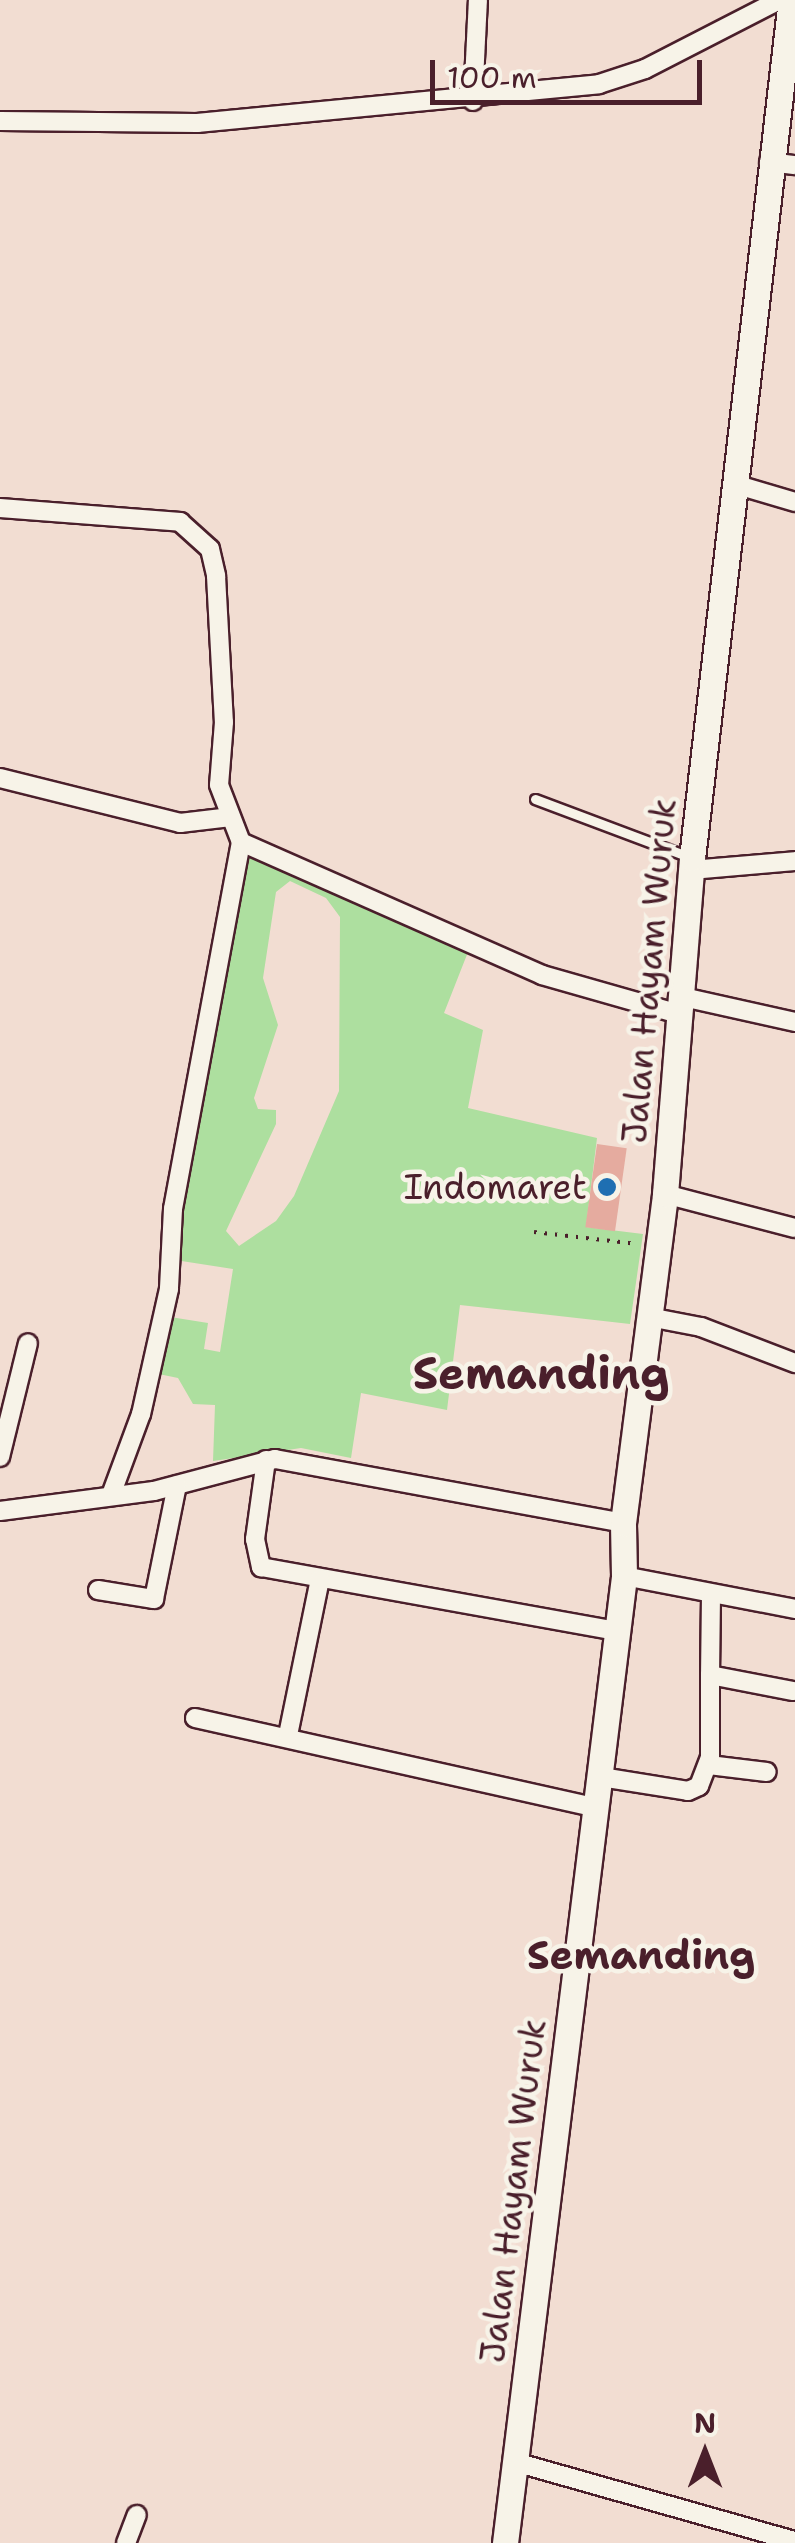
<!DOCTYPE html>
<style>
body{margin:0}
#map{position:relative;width:795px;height:2543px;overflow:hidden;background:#f2ddd2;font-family:"Shantell Sans",sans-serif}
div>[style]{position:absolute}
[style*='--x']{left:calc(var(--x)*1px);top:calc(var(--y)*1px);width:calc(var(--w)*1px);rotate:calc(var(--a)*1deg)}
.green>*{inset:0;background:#addf9f}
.building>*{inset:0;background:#e5ab9f;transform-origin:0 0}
.path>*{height:4px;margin-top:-2px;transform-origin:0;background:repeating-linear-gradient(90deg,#4a1f2b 0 2.5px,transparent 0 10.5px)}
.roads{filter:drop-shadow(2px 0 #4a1f2b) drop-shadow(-2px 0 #4a1f2b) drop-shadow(0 2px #4a1f2b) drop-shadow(0 -2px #4a1f2b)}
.service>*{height:9px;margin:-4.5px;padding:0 4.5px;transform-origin:4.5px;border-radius:4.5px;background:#f7f3e8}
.minor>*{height:18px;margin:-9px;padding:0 9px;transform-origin:9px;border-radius:9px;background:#f7f3e8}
.secondary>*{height:25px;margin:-12.5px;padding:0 12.5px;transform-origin:12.5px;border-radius:12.5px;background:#f7f3e8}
.dots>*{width:28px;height:28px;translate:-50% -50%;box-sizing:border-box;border:5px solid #f7f3e8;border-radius:50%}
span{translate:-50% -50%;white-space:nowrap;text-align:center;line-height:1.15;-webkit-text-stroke:9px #f7f3e8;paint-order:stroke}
.street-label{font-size:35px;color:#4a1f2b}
.poi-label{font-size:35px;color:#4a1f2b}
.right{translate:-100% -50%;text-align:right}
.quarter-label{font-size:40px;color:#4a1f2b;font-weight:700}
.district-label{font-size:45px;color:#4a1f2b;font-weight:700}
.north{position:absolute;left:655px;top:2403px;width:100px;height:100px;-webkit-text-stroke:8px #f7f3e8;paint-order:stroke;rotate:0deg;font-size:28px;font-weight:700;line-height:40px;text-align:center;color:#4a1f2b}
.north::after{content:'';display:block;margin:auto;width:35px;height:45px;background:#4a1f2b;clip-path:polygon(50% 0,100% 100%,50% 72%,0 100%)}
.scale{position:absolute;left:430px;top:60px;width:272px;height:45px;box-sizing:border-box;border:5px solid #4a1f2b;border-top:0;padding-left:12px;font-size:30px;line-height:35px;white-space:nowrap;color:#4a1f2b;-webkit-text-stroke:8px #f7f3e8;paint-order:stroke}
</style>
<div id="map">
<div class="green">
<i style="clip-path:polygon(evenodd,244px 852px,468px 952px,444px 1013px,483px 1030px,468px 1108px,597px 1138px,586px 1227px,643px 1234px,630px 1324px,460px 1305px,447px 1410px,361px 1393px,351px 1458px,301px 1448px,213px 1461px,215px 1405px,193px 1404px,178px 1378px,149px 1372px,164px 1316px,208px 1323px,204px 1349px,220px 1352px,233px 1269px,175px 1260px,181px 1174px,211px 1055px,244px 852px,290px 881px,326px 898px,340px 917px,339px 1091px,294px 1196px,276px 1221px,239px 1246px,226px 1231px,276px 1124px,276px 1110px,258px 1109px,254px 1098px,278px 1025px,263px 978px,276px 892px,290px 881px)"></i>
</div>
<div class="building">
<i style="left:597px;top:1144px;width:30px;height:84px;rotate:8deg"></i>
</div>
<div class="path">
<i style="--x:534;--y:1232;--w:104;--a:6.6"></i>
</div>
<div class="roads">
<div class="service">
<i style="--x:535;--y:799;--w:165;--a:20.6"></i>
</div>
<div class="minor">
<i style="--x:473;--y:101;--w:101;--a:-87.2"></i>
<i style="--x:0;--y:121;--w:197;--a:0.6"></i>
<i style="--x:197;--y:123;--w:404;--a:-5.5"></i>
<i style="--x:599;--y:84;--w:48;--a:-18.1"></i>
<i style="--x:645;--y:69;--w:151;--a:-27.2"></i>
<i style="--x:769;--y:162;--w:26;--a:7"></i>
<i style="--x:734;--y:484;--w:64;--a:16.4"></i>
<i style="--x:0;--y:508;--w:181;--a:4.4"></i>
<i style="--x:180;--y:522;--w:40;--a:42"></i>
<i style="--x:210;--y:549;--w:28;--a:77"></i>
<i style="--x:216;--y:576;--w:146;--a:86.9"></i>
<i style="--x:224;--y:722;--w:63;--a:94.5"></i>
<i style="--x:219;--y:785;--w:61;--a:68.9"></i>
<i style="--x:241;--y:842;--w:373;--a:100.5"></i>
<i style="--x:173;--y:1209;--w:80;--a:92.9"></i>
<i style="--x:169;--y:1289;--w:128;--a:102.6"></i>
<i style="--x:141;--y:1414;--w:86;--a:110.3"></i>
<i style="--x:0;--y:778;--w:186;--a:14"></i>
<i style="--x:180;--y:823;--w:51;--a:-6.7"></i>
<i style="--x:241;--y:842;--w:329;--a:23.8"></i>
<i style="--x:542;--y:975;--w:146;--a:15.9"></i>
<i style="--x:691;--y:870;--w:104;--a:-4.9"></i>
<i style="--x:683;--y:997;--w:115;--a:12.6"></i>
<i style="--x:665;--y:1194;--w:134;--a:14.7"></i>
<i style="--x:649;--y:1317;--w:53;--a:10.9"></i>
<i style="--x:701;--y:1327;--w:101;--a:21"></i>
<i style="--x:0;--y:1457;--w:117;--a:-76.2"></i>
<i style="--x:266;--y:1460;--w:80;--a:97.9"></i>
<i style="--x:255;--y:1539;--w:29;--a:78"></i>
<i style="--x:261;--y:1567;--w:362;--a:10.2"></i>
<i style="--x:0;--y:1511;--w:155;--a:-7.4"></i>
<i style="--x:154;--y:1491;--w:125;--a:-14.8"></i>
<i style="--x:275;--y:1459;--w:354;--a:10.4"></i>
<i style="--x:624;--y:1576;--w:174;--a:10.9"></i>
<i style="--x:98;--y:1590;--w:57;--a:9.1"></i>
<i style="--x:154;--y:1599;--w:116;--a:-78.6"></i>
<i style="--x:711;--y:1595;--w:80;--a:90.7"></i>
<i style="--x:710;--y:1675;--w:85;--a:10.9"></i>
<i style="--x:195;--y:1718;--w:412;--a:12.6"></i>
<i style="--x:288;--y:1735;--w:159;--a:-78.4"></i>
<i style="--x:709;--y:1765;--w:58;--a:6.9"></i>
<i style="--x:601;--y:1777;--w:88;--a:9.1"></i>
<i style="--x:688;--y:1791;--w:12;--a:-24"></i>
<i style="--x:699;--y:1786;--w:30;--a:-69"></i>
<i style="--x:710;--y:1758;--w:83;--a:-90"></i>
<i style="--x:515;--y:2462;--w:291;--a:15.8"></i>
<i style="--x:126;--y:2543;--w:30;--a:-69"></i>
</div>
<div class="secondary">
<i style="--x:505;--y:2543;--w:974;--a:-82.98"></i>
<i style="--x:624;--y:1576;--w:53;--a:-91.1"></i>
<i style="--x:623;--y:1523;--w:332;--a:-82.7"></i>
<i style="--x:665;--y:1194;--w:337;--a:-85.4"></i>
<i style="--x:692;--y:858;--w:864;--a:-83.42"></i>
</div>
</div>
<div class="dots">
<i style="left:607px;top:1187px;background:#1f6fb2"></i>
</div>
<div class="street-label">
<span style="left:649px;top:971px;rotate:-85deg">Jalan Hayam Wuruk</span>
<span style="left:513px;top:2191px;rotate:-83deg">Jalan Hayam Wuruk</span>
</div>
<div class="poi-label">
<span class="right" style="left:587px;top:1187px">Indomaret</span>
</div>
<div class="quarter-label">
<span style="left:641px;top:1955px">Semanding</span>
</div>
<div class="district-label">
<span style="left:541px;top:1374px">Semanding</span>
</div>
<div class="north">N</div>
<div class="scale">100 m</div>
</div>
